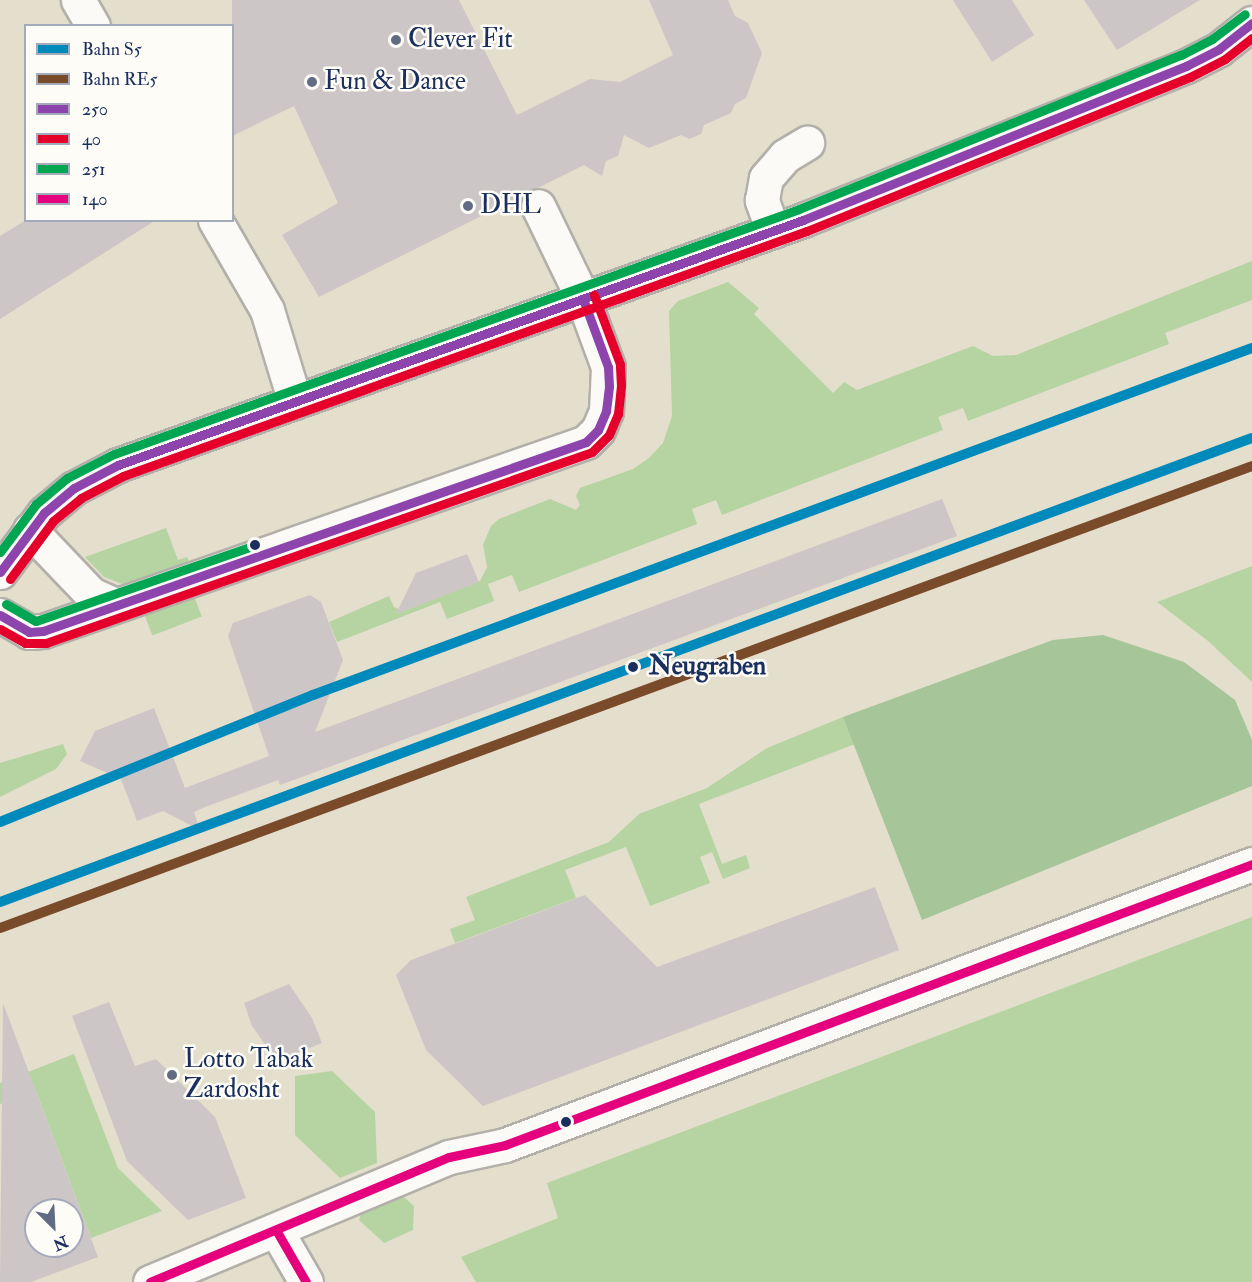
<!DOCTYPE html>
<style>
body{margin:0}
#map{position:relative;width:1252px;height:1282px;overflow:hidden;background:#e4decc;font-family:"IM FELL Double Pica",serif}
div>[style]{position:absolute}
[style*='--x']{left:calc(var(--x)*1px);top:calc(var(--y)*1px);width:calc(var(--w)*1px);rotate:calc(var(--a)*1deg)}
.green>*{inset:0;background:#b6d4a2;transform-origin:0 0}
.forest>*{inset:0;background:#a6c598}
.building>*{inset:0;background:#cdc6c7}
.roads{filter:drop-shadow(2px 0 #b2b0a9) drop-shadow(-2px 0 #b2b0a9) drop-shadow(0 2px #b2b0a9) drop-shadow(0 -2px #b2b0a9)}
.minor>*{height:33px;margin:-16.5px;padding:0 16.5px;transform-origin:16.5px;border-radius:16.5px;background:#fbfaf7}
.bus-1>*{height:9px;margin:-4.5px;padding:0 4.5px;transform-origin:4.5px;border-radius:4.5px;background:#8e44ad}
.bus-2>*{height:9px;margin:-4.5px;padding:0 4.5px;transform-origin:4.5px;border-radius:4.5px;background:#e4002b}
.bus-3>*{height:9px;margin:-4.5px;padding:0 4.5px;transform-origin:4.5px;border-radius:4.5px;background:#00a651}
.bus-4>*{height:9px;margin:-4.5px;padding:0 4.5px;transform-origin:4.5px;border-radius:4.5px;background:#e5007d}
.rail-1>*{height:10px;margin:-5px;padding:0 5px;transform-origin:5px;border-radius:5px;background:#0089bb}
.rail-2>*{height:10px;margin:-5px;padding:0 5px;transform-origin:5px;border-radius:5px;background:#7a4b2a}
.dots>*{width:16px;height:16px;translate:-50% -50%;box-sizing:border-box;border:3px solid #fdfcf7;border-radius:50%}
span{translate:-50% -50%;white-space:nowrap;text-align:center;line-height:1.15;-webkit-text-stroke:5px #fdfcf7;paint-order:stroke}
.poi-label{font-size:26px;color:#1b2f5e}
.left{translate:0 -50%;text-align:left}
.stop-label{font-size:26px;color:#1b2f5e;font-weight:700}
.legend{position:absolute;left:24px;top:24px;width:210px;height:198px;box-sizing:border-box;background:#fdfcf7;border:2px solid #a3aaba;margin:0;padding:8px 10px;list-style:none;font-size:18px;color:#1b2f5e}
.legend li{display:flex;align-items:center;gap:12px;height:30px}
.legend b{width:30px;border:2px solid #a3aaba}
.north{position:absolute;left:24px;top:1198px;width:60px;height:60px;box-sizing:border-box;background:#fdfcf7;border:2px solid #a3aaba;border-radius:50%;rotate:156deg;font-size:16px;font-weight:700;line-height:24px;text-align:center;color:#1b2f5e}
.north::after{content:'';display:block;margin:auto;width:21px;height:27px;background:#616c84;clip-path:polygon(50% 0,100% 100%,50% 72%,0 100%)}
</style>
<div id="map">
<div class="green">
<i style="clip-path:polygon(1252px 261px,1252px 300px,1165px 333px,1169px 344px,968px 421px,963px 408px,938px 417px,943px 430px,722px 515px,716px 500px,692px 509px,697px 524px,519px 592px,512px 575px,488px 584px,494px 601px,447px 619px,440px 602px,337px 642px,329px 622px,389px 596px,394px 607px,403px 611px,480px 581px,487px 567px,483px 545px,491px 526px,499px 519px,550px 499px,576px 510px,580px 505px,576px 496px,580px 488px,633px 469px,649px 458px,663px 443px,672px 416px,669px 311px,678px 301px,728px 282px,759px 308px,754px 314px,833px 393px,844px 382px,857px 390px,973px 346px,993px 356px,1016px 355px)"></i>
<i style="clip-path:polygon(166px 528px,178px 560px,187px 557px,190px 564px,125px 585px,104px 577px,85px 557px)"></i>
<i style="clip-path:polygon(1252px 566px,1252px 682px,1208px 641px,1157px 602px)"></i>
<i style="left:194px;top:596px;width:22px;height:53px;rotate:69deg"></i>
<i style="clip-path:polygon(843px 717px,855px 744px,699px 804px,722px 864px,746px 855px,750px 868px,723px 879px,712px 852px,700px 857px,710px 883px,650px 906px,626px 847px,565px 870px,576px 898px,455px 943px,450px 929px,475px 920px,466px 897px,609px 842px,639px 814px,707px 788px,767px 748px)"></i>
<i style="clip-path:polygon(63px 744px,67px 754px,56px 769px,0 797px,0 763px)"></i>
<i style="clip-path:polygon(1252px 917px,1252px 1282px,476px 1282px,461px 1257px,558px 1218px,547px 1183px)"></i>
<i style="clip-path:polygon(74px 1054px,118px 1168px,162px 1211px,91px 1238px,36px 1091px,0 1104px,0 1083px)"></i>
<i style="clip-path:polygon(332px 1071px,375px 1112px,377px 1163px,340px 1178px,295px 1135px,295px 1076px)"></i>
<i style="clip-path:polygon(395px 1189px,414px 1206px,413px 1230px,384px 1243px,359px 1220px,365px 1203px)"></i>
</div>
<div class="forest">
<i style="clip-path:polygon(1103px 635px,1184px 662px,1235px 700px,1252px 740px,1252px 786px,922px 920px,843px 717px,1053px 640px)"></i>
</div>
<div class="building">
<i style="clip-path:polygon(232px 0,459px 0,517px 115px,590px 79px,620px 82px,673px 55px,649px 0,728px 0,735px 16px,748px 23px,762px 53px,746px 98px,735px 104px,731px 113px,704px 125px,701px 134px,689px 139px,681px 135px,649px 148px,624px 135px,618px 156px,606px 161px,602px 176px,584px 165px,319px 297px,282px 235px,338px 203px,294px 106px,232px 136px)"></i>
<i style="clip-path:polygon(953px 0,1012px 0,1034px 35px,992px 62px)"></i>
<i style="clip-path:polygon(1084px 0,1200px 0,1117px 50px)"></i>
<i style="clip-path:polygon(26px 220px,156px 220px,0 319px,0 236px)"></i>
<i style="clip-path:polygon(942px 499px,957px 536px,280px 785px,278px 780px,205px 807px,194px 812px,200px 830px,163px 811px,137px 821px,121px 779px,80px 761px,95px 731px,154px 708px,185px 788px,269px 756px,228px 636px,233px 623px,310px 595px,321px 602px,343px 660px,315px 732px)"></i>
<i style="clip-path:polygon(467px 554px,479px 582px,396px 614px,416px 573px)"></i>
<i style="clip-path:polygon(875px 887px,899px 950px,483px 1106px,426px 1050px,396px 975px,411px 960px,585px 895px,657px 967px)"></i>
<i style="clip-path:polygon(289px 984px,312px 1018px,322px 1043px,277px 1061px,252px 1026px,244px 1003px)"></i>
<i style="clip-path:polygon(109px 1002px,135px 1066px,156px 1059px,215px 1117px,246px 1198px,188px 1220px,127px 1161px,72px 1016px)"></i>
<i style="clip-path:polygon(evenodd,3px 1003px,98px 1257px,31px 1282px,0 1282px,3px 1003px,36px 1210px,72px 1210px,72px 1246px,36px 1246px,36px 1210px)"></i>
</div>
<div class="roads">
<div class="minor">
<i style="--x:78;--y:0;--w:30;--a:60"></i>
<i style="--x:215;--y:220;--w:104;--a:60"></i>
<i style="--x:267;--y:310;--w:96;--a:73.1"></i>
<i style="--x:773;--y:231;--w:33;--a:-110"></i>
<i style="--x:762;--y:200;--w:22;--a:-80"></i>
<i style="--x:766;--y:178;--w:29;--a:-49"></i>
<i style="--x:785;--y:156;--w:26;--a:-31"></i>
<i style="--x:30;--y:530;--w:88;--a:46.4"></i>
<i style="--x:91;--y:594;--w:27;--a:24"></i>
<i style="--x:0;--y:572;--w:74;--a:-53.3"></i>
<i style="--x:44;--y:513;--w:39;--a:-40"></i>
<i style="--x:74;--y:488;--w:50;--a:-27.6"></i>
<i style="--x:118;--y:465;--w:727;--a:-19.68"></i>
<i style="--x:803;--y:220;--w:413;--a:-21.9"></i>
<i style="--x:1186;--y:66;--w:37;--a:-27"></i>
<i style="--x:1219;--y:49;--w:42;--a:-38.2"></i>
<i style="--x:0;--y:615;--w:34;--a:30"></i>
<i style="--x:29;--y:632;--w:14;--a:-4"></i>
<i style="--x:43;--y:631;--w:575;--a:-19.19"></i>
<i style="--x:586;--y:442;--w:17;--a:-45"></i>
<i style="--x:598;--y:430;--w:21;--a:-67"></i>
<i style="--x:606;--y:411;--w:44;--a:-87.4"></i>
<i style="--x:608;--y:367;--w:72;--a:-110.2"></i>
<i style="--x:583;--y:299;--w:103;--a:-115.8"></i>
<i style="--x:276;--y:1230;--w:60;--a:60"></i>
<i style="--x:150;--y:1282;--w:324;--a:-22.7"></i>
<i style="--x:449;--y:1157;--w:57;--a:-12.1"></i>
<i style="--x:505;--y:1145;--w:798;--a:-20.61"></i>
</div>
</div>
<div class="bus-1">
<i style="--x:0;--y:572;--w:74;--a:-53.3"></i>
<i style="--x:44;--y:513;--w:39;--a:-40"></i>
<i style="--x:74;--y:488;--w:50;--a:-27.6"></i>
<i style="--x:118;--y:465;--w:727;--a:-19.68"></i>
<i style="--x:803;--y:220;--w:413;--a:-21.9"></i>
<i style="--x:1186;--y:66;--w:37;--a:-27"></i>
<i style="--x:1219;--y:49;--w:42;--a:-38.2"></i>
<i style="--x:0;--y:615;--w:34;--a:30"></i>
<i style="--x:29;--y:632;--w:14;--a:-4"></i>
<i style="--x:43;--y:631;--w:575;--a:-19.19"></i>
<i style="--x:586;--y:442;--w:17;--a:-45"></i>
<i style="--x:598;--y:430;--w:21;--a:-67"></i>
<i style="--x:606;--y:411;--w:25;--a:-83"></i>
<i style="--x:609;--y:386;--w:19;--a:-93"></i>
<i style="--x:608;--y:367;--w:72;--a:-110.2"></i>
</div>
<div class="bus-2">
<i style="--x:10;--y:579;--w:72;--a:-53.4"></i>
<i style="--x:53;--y:521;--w:36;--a:-39"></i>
<i style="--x:81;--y:498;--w:47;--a:-27.6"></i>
<i style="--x:123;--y:476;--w:727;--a:-19.71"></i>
<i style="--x:807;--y:231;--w:413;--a:-21.9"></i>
<i style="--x:1190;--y:77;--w:39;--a:-27"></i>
<i style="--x:1225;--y:59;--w:34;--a:-38"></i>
<i style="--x:0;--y:629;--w:29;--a:29"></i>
<i style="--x:25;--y:643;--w:21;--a:0"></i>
<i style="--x:46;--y:643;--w:578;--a:-19.28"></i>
<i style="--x:592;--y:452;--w:24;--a:-45"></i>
<i style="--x:609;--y:435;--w:23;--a:-67"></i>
<i style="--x:618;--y:414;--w:28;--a:-84"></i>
<i style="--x:621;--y:386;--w:22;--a:-93"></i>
<i style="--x:620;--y:364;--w:74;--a:-110.6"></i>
</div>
<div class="bus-3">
<i style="--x:0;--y:552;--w:60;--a:-53.1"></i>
<i style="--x:36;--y:504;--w:40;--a:-40"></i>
<i style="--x:67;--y:478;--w:53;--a:-27.1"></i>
<i style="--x:114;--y:454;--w:727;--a:-19.68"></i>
<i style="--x:799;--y:209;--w:412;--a:-22"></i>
<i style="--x:1181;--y:55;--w:35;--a:-27"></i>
<i style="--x:1212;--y:39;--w:41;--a:-37.1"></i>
<i style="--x:6;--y:604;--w:34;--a:30"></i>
<i style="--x:36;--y:621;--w:233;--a:-19.1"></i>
</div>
<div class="bus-4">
<i style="--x:276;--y:1230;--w:60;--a:60"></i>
<i style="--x:150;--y:1282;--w:324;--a:-22.7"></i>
<i style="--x:449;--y:1157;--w:57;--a:-12.1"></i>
<i style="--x:505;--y:1145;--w:798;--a:-20.61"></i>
</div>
<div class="rail-1">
<i style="--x:0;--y:822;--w:338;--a:-22.1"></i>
<i style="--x:313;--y:695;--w:1001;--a:-20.28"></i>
<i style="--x:0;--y:902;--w:1335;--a:-20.34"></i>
</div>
<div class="rail-2">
<i style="--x:0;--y:928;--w:1335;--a:-20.25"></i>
</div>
<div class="dots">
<i style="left:396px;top:40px;background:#616c84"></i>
<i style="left:312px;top:82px;background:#616c84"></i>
<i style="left:468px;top:206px;background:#616c84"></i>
<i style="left:255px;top:545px;background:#1b2f5e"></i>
<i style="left:633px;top:667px;background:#1b2f5e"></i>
<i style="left:172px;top:1075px;background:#616c84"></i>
<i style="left:566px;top:1122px;background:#1b2f5e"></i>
</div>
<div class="poi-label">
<span class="left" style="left:408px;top:40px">Clever Fit</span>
<span class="left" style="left:324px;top:82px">Fun &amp; Dance</span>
<span class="left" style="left:480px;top:206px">DHL</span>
<span class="left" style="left:184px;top:1075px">Lotto Tabak<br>Zardosht</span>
</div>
<div class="stop-label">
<span class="left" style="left:649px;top:667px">Neugraben</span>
</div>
<ul class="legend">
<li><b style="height:8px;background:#0089bb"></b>Bahn S5</li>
<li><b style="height:8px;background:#7a4b2a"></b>Bahn RE5</li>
<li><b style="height:8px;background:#8e44ad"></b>250</li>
<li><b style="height:8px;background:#e4002b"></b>40</li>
<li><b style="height:8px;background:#00a651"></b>251</li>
<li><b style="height:8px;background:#e5007d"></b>140</li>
</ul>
<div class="north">N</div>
</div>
